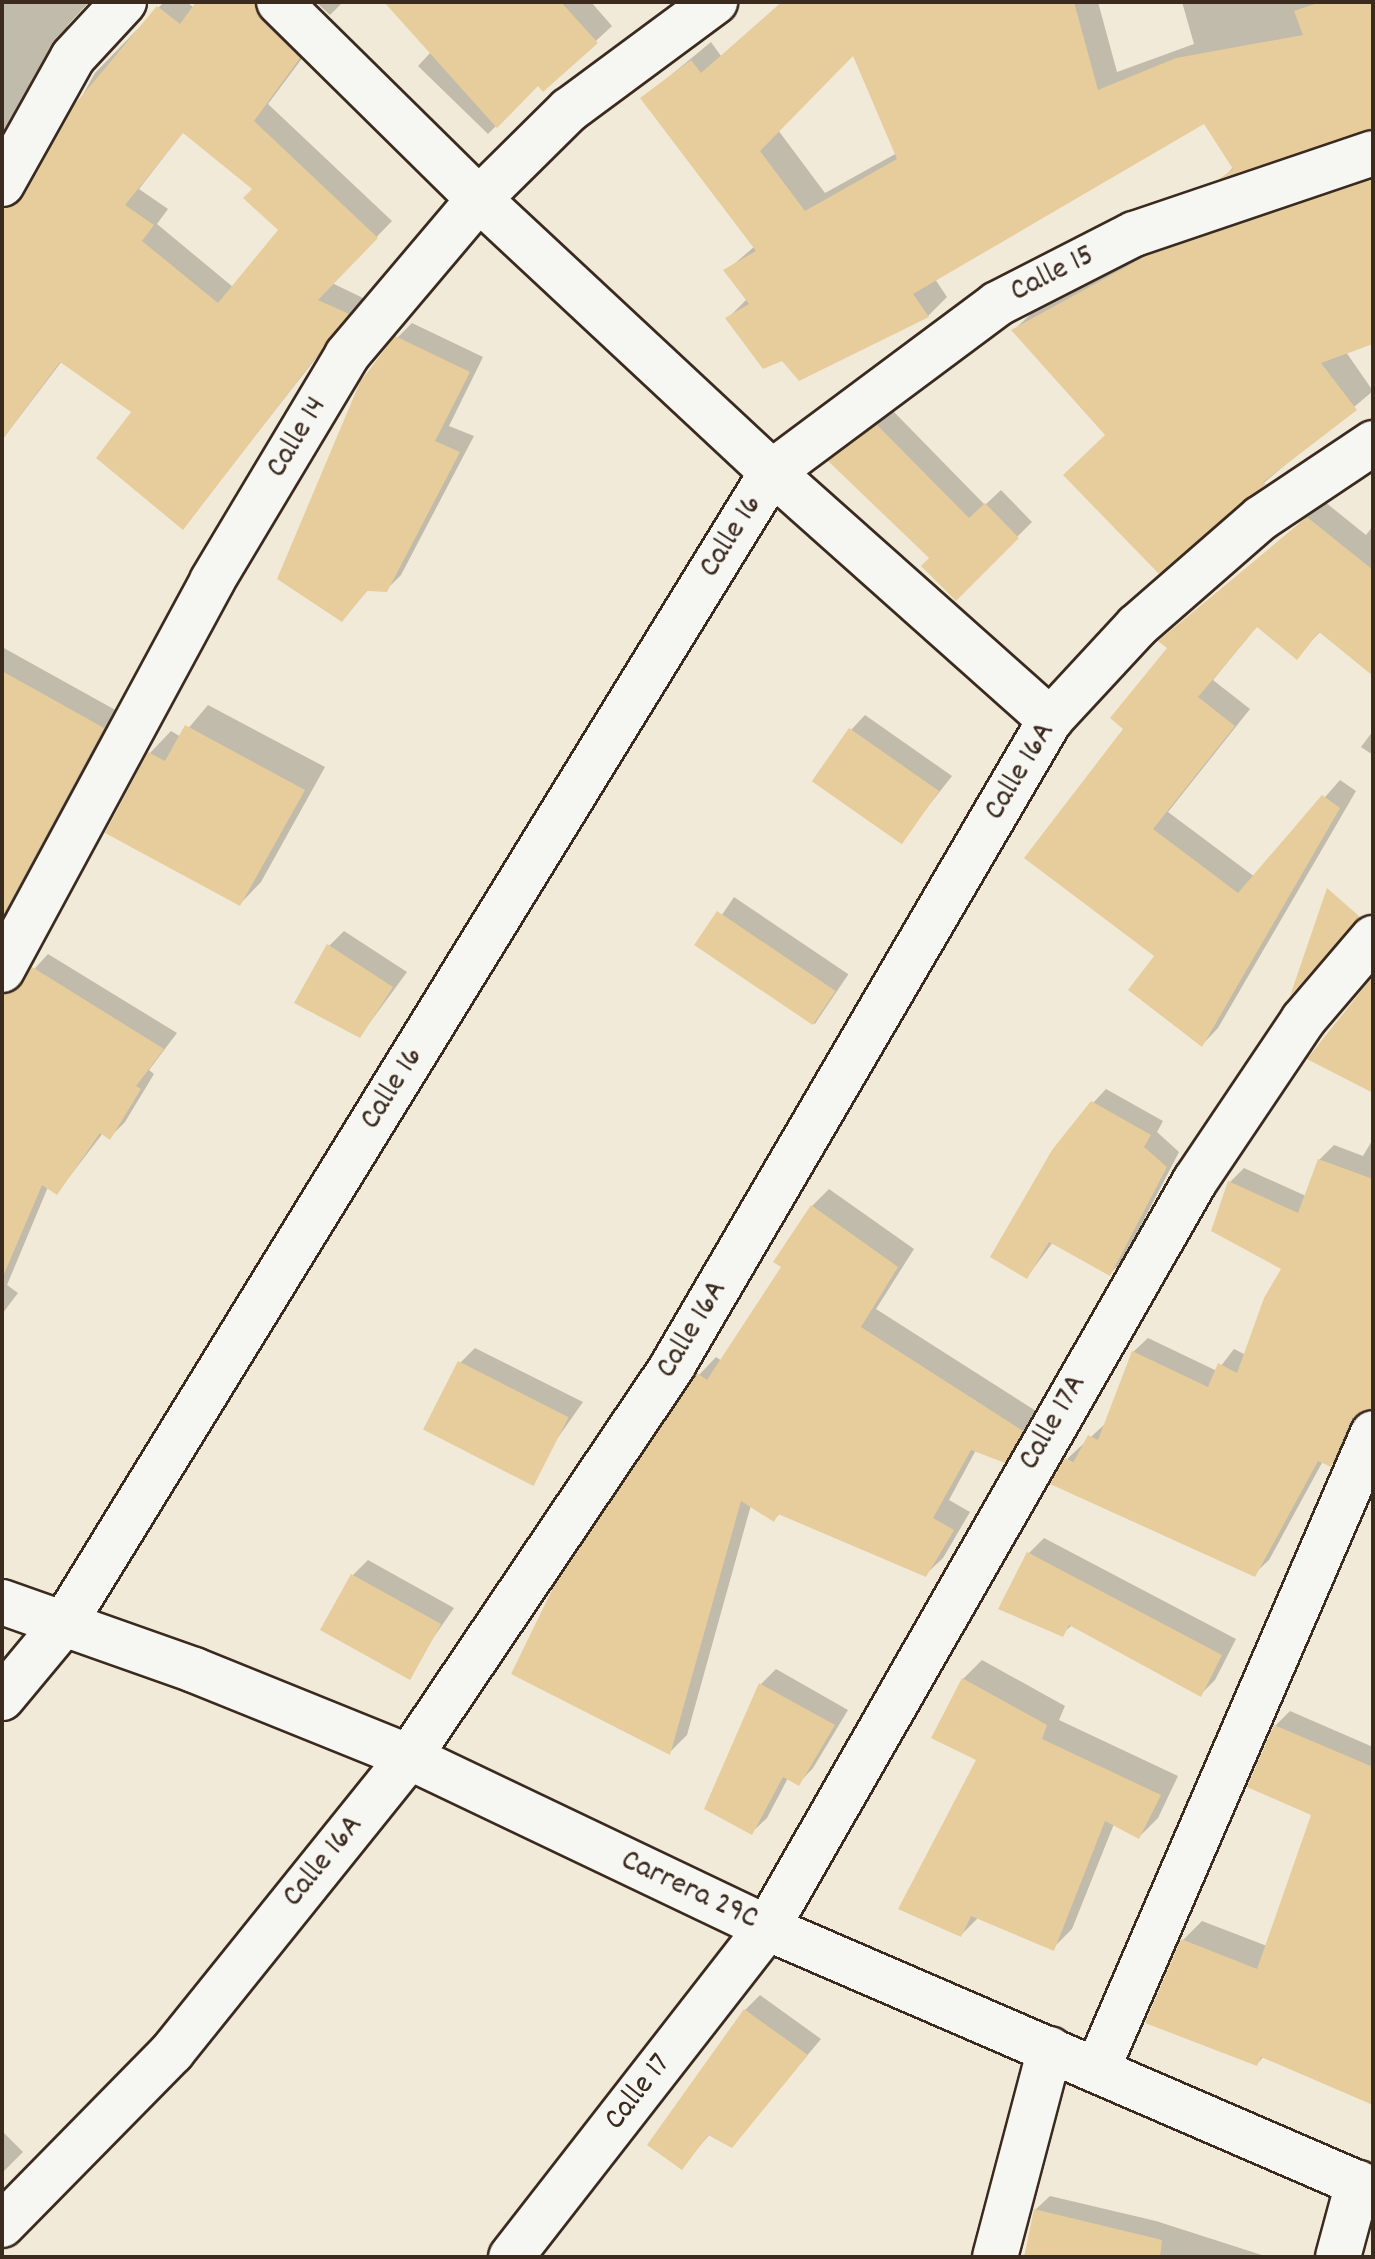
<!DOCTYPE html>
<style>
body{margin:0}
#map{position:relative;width:1375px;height:2259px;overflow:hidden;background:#f2ead8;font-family:Dekko,sans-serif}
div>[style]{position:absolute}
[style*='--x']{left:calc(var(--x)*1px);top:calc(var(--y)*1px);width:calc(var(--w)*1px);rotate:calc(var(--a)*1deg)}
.shadow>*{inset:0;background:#0003;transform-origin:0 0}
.building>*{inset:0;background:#e7cd9c;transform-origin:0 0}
.roads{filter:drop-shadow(2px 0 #3b2a1e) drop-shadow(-2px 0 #3b2a1e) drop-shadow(0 2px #3b2a1e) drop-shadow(0 -2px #3b2a1e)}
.minor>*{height:44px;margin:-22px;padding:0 22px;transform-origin:22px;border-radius:22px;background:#f6f6f2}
span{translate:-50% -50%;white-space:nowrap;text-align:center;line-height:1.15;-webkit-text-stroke:7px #f6f6f2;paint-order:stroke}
.street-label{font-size:32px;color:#3b2a1e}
.frame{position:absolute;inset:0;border:4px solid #3b2a1e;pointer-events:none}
</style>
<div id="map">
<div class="shadow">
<i style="clip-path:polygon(2px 2px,89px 2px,68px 25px,2px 149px)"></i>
<i style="clip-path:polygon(evenodd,164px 2px,187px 2px,194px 8px,199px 2px,278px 2px,315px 41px,268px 104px,392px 221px,332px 283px,363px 298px,183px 528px,134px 412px,62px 361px,2px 440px,2px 267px,29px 191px,95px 73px,164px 2px,184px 131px,254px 188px,280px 230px,233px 287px,157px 224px,168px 209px,139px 189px,184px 131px)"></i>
<i style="clip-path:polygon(316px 2px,343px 2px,330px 15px)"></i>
<i style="clip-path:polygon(387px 2px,591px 2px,612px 26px,544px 89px,539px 83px,488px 134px,418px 66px,431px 52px)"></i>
<i style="clip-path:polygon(evenodd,782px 2px,1098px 2px,1117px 72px,1194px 44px,1182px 2px,1373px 2px,1373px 129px,1227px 174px,1234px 166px,1205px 121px,935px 279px,947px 297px,928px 316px,799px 378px,783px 358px,728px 318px,747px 299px,726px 271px,755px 246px,643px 98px,711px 42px,721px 56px,782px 2px,854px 52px,897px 153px,825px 193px,778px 130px,854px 52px)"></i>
<i style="clip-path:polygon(1373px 168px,1373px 342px,1346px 352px,1373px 391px,1159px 571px,1108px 434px,1014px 330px,1033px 312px,1165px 239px)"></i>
<i style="clip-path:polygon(412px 323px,483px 357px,449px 426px,474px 436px,401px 575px,386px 590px,369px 589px,342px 619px,397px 338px)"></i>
<i style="clip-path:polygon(893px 411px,985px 505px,1001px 490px,1032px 522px,956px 598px,932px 558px,831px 461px)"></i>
<i style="clip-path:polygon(1325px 502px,1366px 535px,1373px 526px,1373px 674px,1321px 631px,1296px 657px,1258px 625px,1213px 680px,1250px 709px,1168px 812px,1255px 877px,1340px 780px,1356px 791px,1218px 1028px,1202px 1045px,1157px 956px,1125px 728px,1169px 648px,1161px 641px)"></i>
<i style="clip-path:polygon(2px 647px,119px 712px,2px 928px)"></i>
<i style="clip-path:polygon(208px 705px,325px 767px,261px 882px,240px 904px,150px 753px,171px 731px,181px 737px)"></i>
<i style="clip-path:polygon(865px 715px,952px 776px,900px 842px,851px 730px)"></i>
<i style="clip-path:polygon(1373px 731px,1373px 755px,1361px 747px)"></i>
<i style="left:734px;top:897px;width:138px;height:60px;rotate:34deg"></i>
<i style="clip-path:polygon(344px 931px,407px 972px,360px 1036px,329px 946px)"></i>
<i style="clip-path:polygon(48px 954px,177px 1033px,149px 1070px,154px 1074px,125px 1122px,110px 1137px,103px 1133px,57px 1193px,48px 1187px,7px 1285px,18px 1293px,2px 1314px,2px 989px,12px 979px,27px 977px)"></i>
<i style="clip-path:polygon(1106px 1089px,1163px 1121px,1157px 1132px,1179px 1152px,1123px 1260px,1110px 1274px,1053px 1242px,1027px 1277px,1093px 1103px)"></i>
<i style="clip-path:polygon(1373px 1139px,1373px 1407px,1362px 1412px,1345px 1450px,1331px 1464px,1323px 1461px,1269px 1560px,1254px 1574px,1067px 1459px,1106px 1423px,1133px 1352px,1148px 1338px,1217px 1371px,1234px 1349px,1246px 1355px,1284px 1269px,1230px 1182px,1244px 1168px,1306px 1196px,1319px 1160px,1334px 1145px,1363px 1156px)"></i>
<i style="clip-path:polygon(829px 1189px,914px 1249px,876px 1309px,1039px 1413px,1004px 1460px,976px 1450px,949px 1500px,970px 1512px,943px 1558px,925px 1575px,781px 1512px,774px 1520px,751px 1505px,687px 1735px,670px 1752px,699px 1375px,716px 1357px,722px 1361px,784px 1266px,812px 1206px)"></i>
<i style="clip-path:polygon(475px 1348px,583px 1402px,528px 1480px,460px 1363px)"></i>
<i style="clip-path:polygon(1044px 1538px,1236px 1639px,1215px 1680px,1200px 1695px,1072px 1625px,1062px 1634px,1029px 1553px)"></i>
<i style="clip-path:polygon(368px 1560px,454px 1608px,406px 1677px,353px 1575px)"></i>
<i style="clip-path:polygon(982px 1660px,1065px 1706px,1059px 1720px,1178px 1776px,1158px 1818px,1139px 1837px,1114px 1824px,1072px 1929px,1053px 1948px,979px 1917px,961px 1935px,978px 1759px,963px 1679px)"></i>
<i style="clip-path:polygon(776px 1669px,848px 1710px,813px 1768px,799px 1783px,788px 1778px,767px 1818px,752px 1832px,707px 1808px,761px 1684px)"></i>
<i style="clip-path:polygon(1290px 1711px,1373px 1747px,1373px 1781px,1275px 1726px)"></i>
<i style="clip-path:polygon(1373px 1857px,1373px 2103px,1264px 2056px,1257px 2064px,1183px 1940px,1202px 1921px,1267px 1946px)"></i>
<i style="clip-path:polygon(760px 1995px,821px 2039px,732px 2145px,710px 2134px,681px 2168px,745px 2010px)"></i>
<i style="clip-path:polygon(2px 2131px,23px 2152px,2px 2173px)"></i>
<i style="clip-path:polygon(1050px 2196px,1156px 2221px,1268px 2257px,1026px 2257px,1035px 2210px)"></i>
</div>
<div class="building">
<i style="clip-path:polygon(evenodd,196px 2px,254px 2px,261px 20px,300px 58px,254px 121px,378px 238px,318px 300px,349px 314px,183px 530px,96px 458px,131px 412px,60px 362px,2px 440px,2px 209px,23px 197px,75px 104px,157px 6px,180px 24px,196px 2px,183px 133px,252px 189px,243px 198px,278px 230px,218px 303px,142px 241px,154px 225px,125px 205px,183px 133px)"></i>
<i style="clip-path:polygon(384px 2px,561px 2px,598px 43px,543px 92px,538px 86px,497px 128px)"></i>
<i style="clip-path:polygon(evenodd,782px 2px,1074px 2px,1098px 90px,1176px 58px,1303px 35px,1294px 11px,1321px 2px,1373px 2px,1373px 129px,1219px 179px,1233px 169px,1204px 124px,913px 294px,929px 317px,799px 381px,782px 361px,763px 369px,725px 318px,749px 304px,723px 270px,756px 251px,640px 98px,691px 60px,701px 73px,782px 2px,853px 56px,897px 159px,805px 211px,760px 151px,853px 56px)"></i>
<i style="clip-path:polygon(1373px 179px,1373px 344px,1321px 363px,1357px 410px,1263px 482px,1266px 484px,1159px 574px,1063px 475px,1105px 435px,1011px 330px,1144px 257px)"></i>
<i style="clip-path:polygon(395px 336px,470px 372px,435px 441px,460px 452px,387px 592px,367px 591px,342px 622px,277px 579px,360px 382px)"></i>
<i style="clip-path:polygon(877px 425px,969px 518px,985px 503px,1019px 538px,956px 601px,921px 566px,929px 558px,828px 461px)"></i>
<i style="clip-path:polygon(1307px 517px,1373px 570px,1373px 676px,1319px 632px,1297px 660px,1257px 627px,1198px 697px,1235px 726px,1153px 829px,1238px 893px,1322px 795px,1340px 808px,1202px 1047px,1128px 990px,1154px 956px,1024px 858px,1123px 729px,1110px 718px,1167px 648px,1158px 641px)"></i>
<i style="clip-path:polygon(2px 671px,104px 728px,2px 917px)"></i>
<i style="clip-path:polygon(185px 725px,305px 790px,240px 906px,105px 833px,148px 752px,165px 761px)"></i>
<i style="left:849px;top:728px;width:110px;height:65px;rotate:35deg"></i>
<i style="clip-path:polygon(1327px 888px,1360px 917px,1290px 996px)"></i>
<i style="left:717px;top:911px;width:143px;height:41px;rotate:34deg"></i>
<i style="clip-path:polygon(327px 944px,393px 987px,360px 1038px,294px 1003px)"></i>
<i style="clip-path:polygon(32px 967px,164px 1049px,136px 1086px,141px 1089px,110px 1140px,100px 1133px,57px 1195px,42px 1185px,2px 1279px,2px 995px,16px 991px)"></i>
<i style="clip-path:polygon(1373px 976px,1373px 1093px,1307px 1059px)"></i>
<i style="clip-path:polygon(1091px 1101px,1151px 1135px,1144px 1147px,1167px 1167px,1110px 1276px,1049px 1242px,1027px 1279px,990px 1257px,1052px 1150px)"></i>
<i style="clip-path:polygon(1318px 1159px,1373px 1179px,1373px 1408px,1359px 1413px,1350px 1422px,1331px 1467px,1318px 1461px,1255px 1577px,1050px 1484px,1065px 1458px,1073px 1463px,1088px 1435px,1098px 1440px,1132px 1351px,1208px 1387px,1218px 1363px,1237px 1373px,1264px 1298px,1281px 1269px,1211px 1231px,1228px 1181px,1298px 1213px)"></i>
<i style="clip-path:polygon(811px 1205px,898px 1267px,861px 1327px,1023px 1431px,1005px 1463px,971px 1450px,933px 1518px,954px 1530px,926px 1577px,778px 1514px,774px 1522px,741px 1501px,670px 1755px,511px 1674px,553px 1588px,697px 1373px,707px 1380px,781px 1267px,773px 1262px)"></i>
<i style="left:458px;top:1361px;width:124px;height:77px;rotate:27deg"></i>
<i style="clip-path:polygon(1027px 1552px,1222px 1655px,1201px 1697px,1069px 1625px,1063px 1637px,998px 1609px)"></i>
<i style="left:351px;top:1574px;width:103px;height:64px;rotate:29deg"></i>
<i style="clip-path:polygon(962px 1678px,1047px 1725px,1042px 1739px,1161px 1795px,1139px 1839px,1105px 1821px,1054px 1951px,971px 1916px,961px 1937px,898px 1909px,976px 1760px,931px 1738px)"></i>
<i style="clip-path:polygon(759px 1683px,835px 1725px,799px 1786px,783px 1777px,752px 1835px,704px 1809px)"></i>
<i style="clip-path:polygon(1274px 1725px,1373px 1767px,1373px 2105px,1261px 2057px,1257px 2066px,1145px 2023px,1181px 1939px,1257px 1969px,1311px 1815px,1247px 1787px)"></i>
<i style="clip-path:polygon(744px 2009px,808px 2055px,732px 2148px,708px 2135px,682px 2170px,647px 2145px)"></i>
<i style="clip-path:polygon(1034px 2209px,1162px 2240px,1160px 2257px,1024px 2257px)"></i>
</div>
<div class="roads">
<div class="minor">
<i style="--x:279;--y:2;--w:281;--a:44.6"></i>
<i style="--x:479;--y:199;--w:400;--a:43"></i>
<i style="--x:772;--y:472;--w:373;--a:41.7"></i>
<i style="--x:2;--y:184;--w:145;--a:-60.8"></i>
<i style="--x:73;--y:57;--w:75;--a:-47.2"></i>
<i style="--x:2;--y:970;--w:442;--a:-61.6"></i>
<i style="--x:212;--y:581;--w:263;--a:-59.1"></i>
<i style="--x:347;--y:355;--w:204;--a:-49.8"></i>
<i style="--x:479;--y:199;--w:127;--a:-44.7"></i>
<i style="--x:569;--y:110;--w:182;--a:-36.5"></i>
<i style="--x:2;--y:1602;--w:204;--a:19.5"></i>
<i style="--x:194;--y:1670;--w:232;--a:22"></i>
<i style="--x:409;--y:1757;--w:397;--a:25.5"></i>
<i style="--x:767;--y:1928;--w:660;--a:23.38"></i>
<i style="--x:2;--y:1698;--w:99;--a:-50.3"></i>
<i style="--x:65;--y:1622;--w:1350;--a:-58.42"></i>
<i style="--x:772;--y:472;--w:281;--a:-36.7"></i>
<i style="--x:997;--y:304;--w:154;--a:-27.1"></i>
<i style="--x:1134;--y:234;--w:252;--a:-18.7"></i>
<i style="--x:1097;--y:2070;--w:694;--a:-66.57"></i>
<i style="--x:2;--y:2225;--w:243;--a:-45.5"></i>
<i style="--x:172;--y:2052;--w:378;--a:-51.2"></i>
<i style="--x:409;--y:1757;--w:473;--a:-56"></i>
<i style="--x:673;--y:1365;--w:747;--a:-59.69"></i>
<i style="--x:1050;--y:720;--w:128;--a:-47.2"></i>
<i style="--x:1137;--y:626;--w:164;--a:-41.1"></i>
<i style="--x:1261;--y:518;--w:135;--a:-33.8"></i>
<i style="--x:511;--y:2257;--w:417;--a:-52.1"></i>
<i style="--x:767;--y:1928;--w:861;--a:-60.19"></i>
<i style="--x:1195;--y:1181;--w:194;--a:-56.1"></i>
<i style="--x:1303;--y:1020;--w:108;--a:-49.5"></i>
<i style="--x:995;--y:2257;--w:215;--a:-75.2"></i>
<i style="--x:1338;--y:2257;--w:77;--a:-74.9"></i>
</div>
</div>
<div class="street-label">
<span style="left:1053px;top:275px;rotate:-27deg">Calle 15</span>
<span style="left:298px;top:438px;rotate:-59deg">Calle 14</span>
<span style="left:732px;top:537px;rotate:-58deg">Calle 16</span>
<span style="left:1021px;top:772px;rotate:-59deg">Calle 16A</span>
<span style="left:393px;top:1089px;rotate:-58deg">Calle 16</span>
<span style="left:693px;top:1330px;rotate:-59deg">Calle 16A</span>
<span style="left:1054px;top:1423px;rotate:-60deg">Calle 17A</span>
<span style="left:324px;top:1862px;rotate:-51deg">Calle 16A</span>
<span style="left:689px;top:1891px;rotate:25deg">Carrera 29C</span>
<span style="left:639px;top:2093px;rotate:-52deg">Calle 17</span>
</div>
<div class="frame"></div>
</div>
